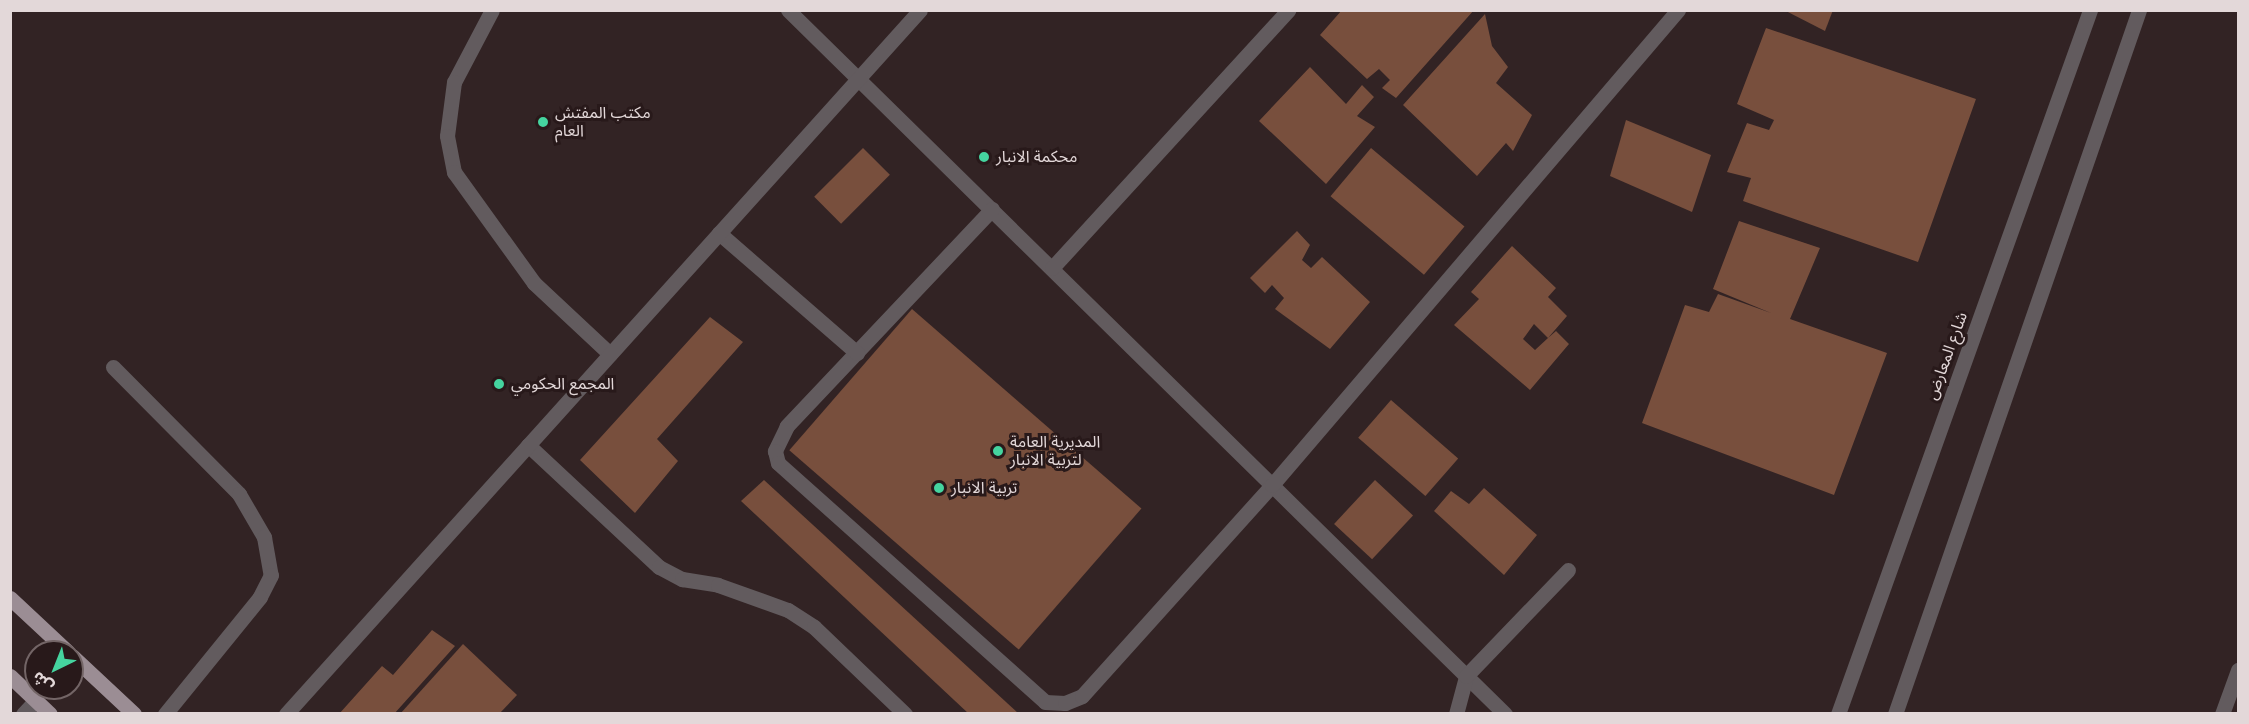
<!DOCTYPE html>
<meta charset="utf-8">
<style>
body{margin:0}
#map{position:relative;width:2249px;height:724px;overflow:hidden;background:#322324;font-family:Montserrat,"Noto Sans Arabic",sans-serif}
div>[style]{position:absolute}
[style*='--x']{left:calc(var(--x)*1px);top:calc(var(--y)*1px);width:calc(var(--w)*1px);rotate:calc(var(--a)*1deg)}
.building>*{inset:0;background:#784f3d;transform-origin:0 0}
.minor>*{height:15px;margin:-7.5px;padding:0 7.5px;transform-origin:7.5px;border-radius:7.5px;background:#625b5e}
.major>*{height:15px;margin:-7.5px;padding:0 7.5px;transform-origin:7.5px;border-radius:7.5px;background:#9b8d94}
.dots>*{width:16px;height:16px;translate:-50% -50%;box-sizing:border-box;border:3px solid #28191a;border-radius:50%}
span{translate:-50% -50%;white-space:nowrap;text-align:center;line-height:1.15;-webkit-text-stroke:6px #28191a;paint-order:stroke}
.poi-label{font-size:16px;color:#e3d8d9}
.left{translate:0 -50%;text-align:left}
.street-label{font-size:16px;color:#e3d8d9}
.frame{position:absolute;inset:0;border:12px solid #e3d8d9;pointer-events:none}
.north{position:absolute;left:24px;top:640px;width:60px;height:60px;box-sizing:border-box;background:#28191a;border:2px solid #736566;border-radius:50%;rotate:223deg;font-size:16px;font-weight:700;line-height:24px;text-align:center;color:#e3d8d9}
.north::after{content:'';display:block;margin:auto;width:21px;height:27px;background:#45d49f;clip-path:polygon(50% 0,100% 100%,50% 72%,0 100%)}
</style>
<div id="map">
<div class="building">
<i style="clip-path:polygon(1342px 10px,1474px 10px,1396px 98px,1382px 88px,1390px 80px,1379px 69px,1367px 79px,1320px 35px)"></i>
<i style="clip-path:polygon(1784px 10px,1833px 10px,1825px 31px)"></i>
<i style="clip-path:polygon(1485px 14px,1492px 46px,1508px 67px,1496px 83px,1532px 115px,1513px 151px,1506px 143px,1477px 176px,1403px 105px)"></i>
<i style="clip-path:polygon(1766px 28px,1976px 99px,1918px 262px,1743px 201px,1751px 178px,1727px 172px,1747px 123px,1769px 130px,1774px 120px,1737px 104px)"></i>
<i style="clip-path:polygon(1310px 67px,1346px 104px,1362px 85px,1374px 97px,1357px 116px,1375px 127px,1326px 184px,1259px 121px)"></i>
<i style="clip-path:polygon(1626px 120px,1711px 155px,1692px 212px,1610px 176px)"></i>
<i style="left:863px;top:148px;width:38px;height:69px;rotate:45deg"></i>
<i style="left:1371px;top:148px;width:122px;height:63px;rotate:40deg"></i>
<i style="clip-path:polygon(1739px 221px,1820px 248px,1790px 319px,1887px 353px,1834px 495px,1642px 423px,1685px 305px,1709px 312px,1718px 294px,1771px 313px,1713px 289px)"></i>
<i style="clip-path:polygon(1297px 231px,1310px 245px,1302px 260px,1311px 268px,1322px 257px,1370px 302px,1330px 349px,1275px 309px,1284px 298px,1272px 285px,1265px 293px,1250px 278px)"></i>
<i style="clip-path:polygon(evenodd,1512px 246px,1556px 288px,1548px 297px,1567px 316px,1548px 338px,1556px 331px,1569px 344px,1530px 390px,1454px 325px,1479px 299px,1471px 292px,1512px 246px,1534px 324px,1548px 338px,1535px 350px,1523px 339px,1534px 324px)"></i>
<i style="left:912px;top:309px;width:304px;height:187px;rotate:41deg"></i>
<i style="clip-path:polygon(710px 317px,743px 342px,657px 439px,678px 461px,635px 513px,580px 460px)"></i>
<i style="left:1391px;top:400px;width:89px;height:50px;rotate:41deg"></i>
<i style="clip-path:polygon(764px 480px,1019px 714px,969px 714px,741px 501px)"></i>
<i style="left:1375px;top:480px;width:52px;height:60px;rotate:43deg"></i>
<i style="clip-path:polygon(1484px 488px,1537px 535px,1504px 575px,1434px 511px,1451px 491px,1469px 504px)"></i>
<i style="clip-path:polygon(432px 630px,455px 646px,394px 714px,339px 714px,382px 666px,393px 675px)"></i>
<i style="clip-path:polygon(463px 644px,517px 695px,499px 714px,400px 714px)"></i>
</div>
<div class="minor">
<i style="--x:492;--y:10;--w:81;--a:117.8"></i>
<i style="--x:454;--y:82;--w:54;--a:97.4"></i>
<i style="--x:447;--y:136;--w:37;--a:79"></i>
<i style="--x:454;--y:172;--w:137;--a:54.2"></i>
<i style="--x:534;--y:283;--w:104;--a:43.1"></i>
<i style="--x:788;--y:10;--w:1005;--a:44.48"></i>
<i style="--x:992;--y:209;--w:299;--a:133.4"></i>
<i style="--x:787;--y:426;--w:28;--a:116"></i>
<i style="--x:775;--y:451;--w:12;--a:76"></i>
<i style="--x:778;--y:463;--w:358;--a:41.8"></i>
<i style="--x:1045;--y:702;--w:20;--a:3"></i>
<i style="--x:1065;--y:703;--w:18;--a:-22"></i>
<i style="--x:1082;--y:696;--w:284;--a:-48"></i>
<i style="--x:1272;--y:485;--w:625;--a:-49.48"></i>
<i style="--x:719;--y:233;--w:183;--a:41"></i>
<i style="--x:1052;--y:268;--w:350;--a:-47.5"></i>
<i style="--x:113;--y:367;--w:179;--a:45.2"></i>
<i style="--x:239;--y:494;--w:50;--a:59.8"></i>
<i style="--x:264;--y:537;--w:39;--a:80"></i>
<i style="--x:271;--y:575;--w:25;--a:117"></i>
<i style="--x:260;--y:597;--w:151;--a:129.1"></i>
<i style="--x:528;--y:445;--w:179;--a:43"></i>
<i style="--x:659;--y:567;--w:26;--a:28"></i>
<i style="--x:682;--y:579;--w:36;--a:9"></i>
<i style="--x:718;--y:585;--w:74;--a:19.7"></i>
<i style="--x:788;--y:610;--w:31;--a:33"></i>
<i style="--x:814;--y:627;--w:126;--a:43.7"></i>
<i style="--x:23;--y:714;--w:19;--a:-47"></i>
<i style="--x:286;--y:714;--w:947;--a:-47.99"></i>
<i style="--x:1456;--y:714;--w:39;--a:-75"></i>
<i style="--x:1466;--y:676;--w:147;--a:-46.1"></i>
<i style="--x:1838;--y:714;--w:748;--a:-70.3"></i>
<i style="--x:1895;--y:714;--w:745;--a:-70.88"></i>
<i style="--x:2222;--y:714;--w:47;--a:-70"></i>
</div>
<div class="major">
<i style="--x:10;--y:598;--w:79;--a:43"></i>
<i style="--x:72;--y:656;--w:85;--a:43.1"></i>
<i style="--x:10;--y:676;--w:55;--a:43.5"></i>
</div>
<div class="dots">
<i style="left:543px;top:122px;background:#45d49f"></i>
<i style="left:984px;top:157px;background:#45d49f"></i>
<i style="left:499px;top:384px;background:#45d49f"></i>
<i style="left:998px;top:451px;background:#45d49f"></i>
<i style="left:939px;top:488px;background:#45d49f"></i>
</div>
<div class="poi-label">
<span class="left" style="left:555px;top:122px">مكتب المفتش<br>العام</span>
<span class="left" style="left:996px;top:157px">محكمة الانبار</span>
<span class="left" style="left:511px;top:384px">المجمع الحكومي</span>
<span class="left" style="left:1010px;top:451px">المديرية العامة<br>لتربية الانبار</span>
<span class="left" style="left:951px;top:488px">تربية الانبار</span>
</div>
<div class="street-label">
<span style="left:1947px;top:356px;rotate:-70deg">شارع المعارض</span>
</div>
<div class="frame"></div>
<div class="north">ش</div>
</div>
